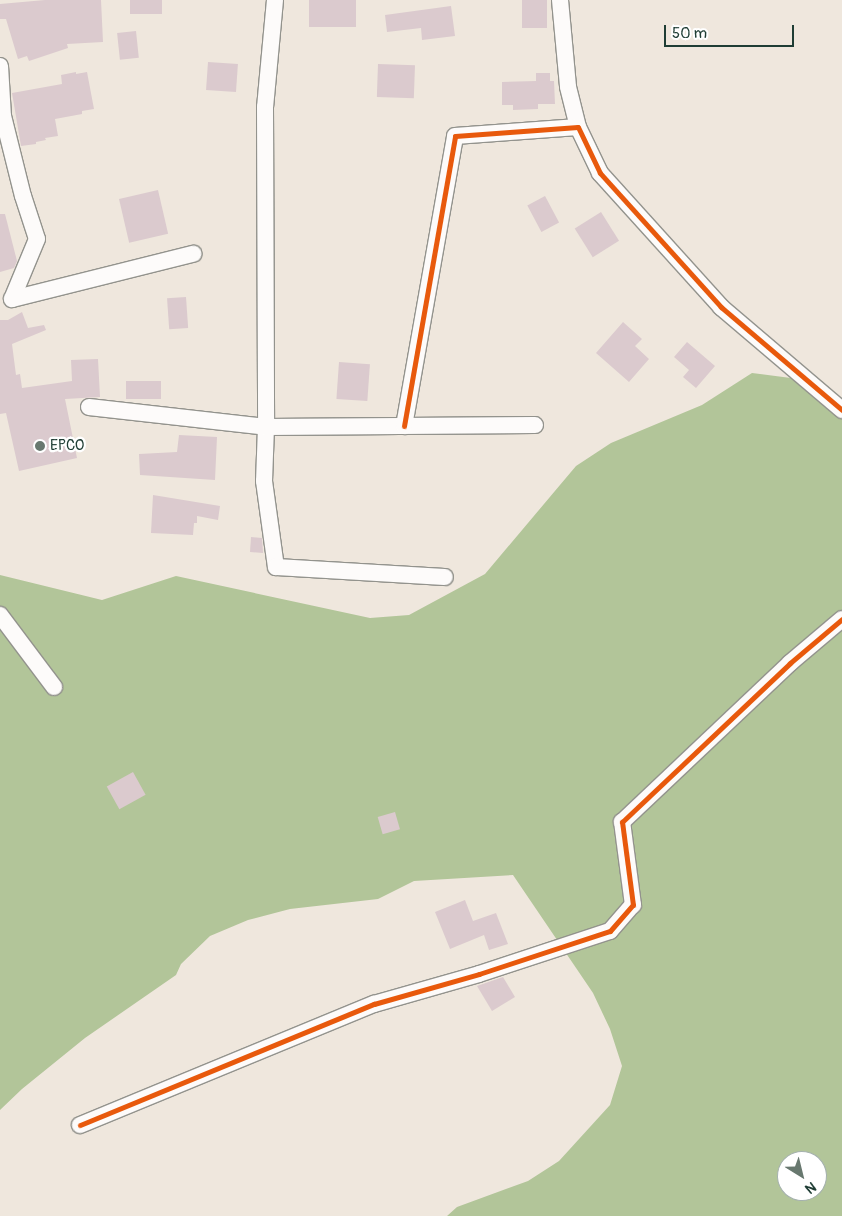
<!DOCTYPE html>
<style>
body{margin:0}
#map{position:relative;width:842px;height:1216px;overflow:hidden;background:#efe7dd;font-family:Pangolin,sans-serif}
div>[style]{position:absolute}
[style*='--x']{left:calc(var(--x)*1px);top:calc(var(--y)*1px);width:calc(var(--w)*1px);rotate:calc(var(--a)*1deg)}
.forest>*{inset:0;background:#b2c599}
.building>*{inset:0;background:#dbcace;transform-origin:0 0}
.roads{filter:drop-shadow(1px 0 #93938d) drop-shadow(-1px 0 #93938d) drop-shadow(0 1px #93938d) drop-shadow(0 -1px #93938d)}
.street>*{height:16px;margin:-8px;padding:0 8px;transform-origin:8px;border-radius:8px;background:#fdfbfa}
.cycleway>*{height:5px;margin:-2.5px;padding:0 2.5px;transform-origin:2.5px;border-radius:2.5px;background:#e8590c}
.dots>*{width:14px;height:14px;translate:-50% -50%;box-sizing:border-box;border:2px solid #fff;border-radius:50%}
span{translate:-50% -50%;white-space:nowrap;text-align:center;line-height:1.15;-webkit-text-stroke:4.5px #fff;paint-order:stroke}
.poi-label{font-size:15px;color:#1f3d34}
.left{translate:0 -50%;text-align:left}
.north{position:absolute;left:777px;top:1151px;width:50px;height:50px;box-sizing:border-box;background:#fff;border:1px solid #a5b1ae;border-radius:50%;rotate:144deg;font-size:14px;font-weight:700;line-height:20px;text-align:center;color:#1f3d34}
.north::after{content:'';display:block;margin:auto;width:18px;height:22px;background:#68786f;clip-path:polygon(50% 0,100% 100%,50% 72%,0 100%)}
.scale{position:absolute;left:664px;top:25px;width:130px;height:22px;box-sizing:border-box;border:2px solid #1f3d34;border-top:0;padding-left:6px;font-size:15px;line-height:18px;white-space:nowrap;color:#1f3d34;-webkit-text-stroke:4px #fff;paint-order:stroke}
</style>
<div id="map">
<div class="forest">
<i style="clip-path:polygon(evenodd,752px 373px,806px 380px,842px 410px,842px 1216px,447px 1216px,457px 1207px,528px 1181px,559px 1161px,610px 1105px,622px 1066px,610px 1029px,593px 993px,513px 875px,414px 881px,378px 899px,290px 909px,248px 920px,210px 936px,181px 964px,176px 975px,85px 1038px,22px 1089px,0 1110px,0 575px,102px 600px,176px 576px,370px 618px,409px 615px,485px 574px,576px 466px,611px 443px,702px 405px,752px 373px,787px 1161px,817px 1161px,817px 1191px,787px 1191px,787px 1161px)"></i>
</div>
<div class="building">
<i style="clip-path:polygon(45px 0,101px 0,103px 42px,67px 44px,68px 48px,29px 61px,27px 56px,18px 59px,6px 19px,0 19px,0 4px)"></i>
<i style="left:130px;top:0;width:32px;height:14px"></i>
<i style="left:309px;top:0;width:47px;height:27px"></i>
<i style="left:522px;top:0;width:25px;height:28px"></i>
<i style="clip-path:polygon(451px 6px,455px 36px,422px 40px,421px 28px,387px 32px,385px 15px)"></i>
<i style="left:136px;top:31px;width:27px;height:19px;rotate:84deg"></i>
<i style="left:208px;top:62px;width:30px;height:28px;rotate:4deg"></i>
<i style="left:378px;top:64px;width:37px;height:33px;rotate:2deg"></i>
<i style="clip-path:polygon(76px 72px,76px 74px,87px 72px,94px 109px,82px 111px,82px 114px,55px 119px,58px 136px,45px 138px,46px 140px,36px 142px,36px 144px,21px 146px,12px 93px,62px 84px,61px 75px)"></i>
<i style="clip-path:polygon(536px 73px,550px 73px,550px 81px,554px 81px,555px 104px,538px 104px,538px 109px,513px 110px,513px 105px,502px 105px,502px 82px,536px 81px)"></i>
<i style="left:158px;top:190px;width:45px;height:40px;rotate:77deg"></i>
<i style="left:545px;top:196px;width:30px;height:20px;rotate:62deg"></i>
<i style="left:601px;top:212px;width:34px;height:31px;rotate:58deg"></i>
<i style="clip-path:polygon(0 214px,5px 214px,17px 261px,14px 268px,0 272px)"></i>
<i style="left:186px;top:297px;width:31px;height:19px;rotate:86deg"></i>
<i style="clip-path:polygon(22px 312px,28px 328px,44px 325px,46px 330px,12px 344px,16px 375px,20px 374px,22px 388px,72px 381px,71px 360px,98px 359px,100px 397px,65px 399px,77px 458px,19px 471px,6px 413px,0 414px,0 320px,8px 320px)"></i>
<i style="clip-path:polygon(623px 322px,642px 339px,635px 346px,649px 359px,629px 382px,596px 353px)"></i>
<i style="clip-path:polygon(687px 342px,715px 366px,696px 388px,683px 377px,689px 370px,674px 357px)"></i>
<i style="left:339px;top:362px;width:31px;height:37px;rotate:4deg"></i>
<i style="left:161px;top:381px;width:18px;height:35px;rotate:90deg"></i>
<i style="clip-path:polygon(179px 435px,217px 437px,215px 480px,140px 475px,139px 454px,177px 452px)"></i>
<i style="clip-path:polygon(153px 495px,220px 506px,218px 520px,197px 516px,197px 523px,194px 523px,193px 535px,151px 533px)"></i>
<i style="clip-path:polygon(251px 537px,262px 538px,263px 553px,250px 552px)"></i>
<i style="left:133px;top:772px;width:26px;height:30px;rotate:61deg"></i>
<i style="left:395px;top:812px;width:18px;height:18px;rotate:74deg"></i>
<i style="clip-path:polygon(465px 900px,473px 921px,496px 913px,508px 944px,489px 950px,484px 935px,450px 949px,435px 912px)"></i>
<i style="clip-path:polygon(503px 977px,515px 997px,492px 1011px,477px 986px)"></i>
</div>
<div class="roads">
<div class="street">
<i style="--x:275;--y:0;--w:107;--a:95.3"></i>
<i style="--x:265;--y:107;--w:320;--a:89.8"></i>
<i style="--x:266;--y:427;--w:54;--a:92.1"></i>
<i style="--x:264;--y:481;--w:87;--a:82.1"></i>
<i style="--x:276;--y:567;--w:169;--a:3.4"></i>
<i style="--x:560;--y:0;--w:87;--a:84.7"></i>
<i style="--x:568;--y:87;--w:41;--a:76"></i>
<i style="--x:0;--y:66;--w:50;--a:86.6"></i>
<i style="--x:3;--y:116;--w:82;--a:76"></i>
<i style="--x:23;--y:196;--w:45;--a:72"></i>
<i style="--x:37;--y:239;--w:65;--a:112.6"></i>
<i style="--x:12;--y:299;--w:187;--a:-14"></i>
<i style="--x:89;--y:407;--w:178;--a:6.4"></i>
<i style="--x:266;--y:427;--w:269;--a:-0.4"></i>
<i style="--x:404;--y:426;--w:294;--a:-80"></i>
<i style="--x:455;--y:136;--w:123;--a:-4.2"></i>
<i style="--x:578;--y:127;--w:51;--a:64.4"></i>
<i style="--x:600;--y:173;--w:181;--a:47.9"></i>
<i style="--x:721;--y:307;--w:159;--a:40.4"></i>
<i style="--x:0;--y:615;--w:90;--a:53.1"></i>
<i style="--x:80;--y:1125;--w:318;--a:-22.4"></i>
<i style="--x:374;--y:1004;--w:109;--a:-15.9"></i>
<i style="--x:479;--y:974;--w:138;--a:-18.2"></i>
<i style="--x:610;--y:931;--w:35;--a:-49"></i>
<i style="--x:633;--y:905;--w:84;--a:-97.5"></i>
<i style="--x:622;--y:822;--w:231;--a:-43.4"></i>
<i style="--x:790;--y:663;--w:68;--a:-40.2"></i>
</div>
</div>
<div class="cycleway">
<i style="--x:404;--y:426;--w:294;--a:-80"></i>
<i style="--x:455;--y:136;--w:123;--a:-4.2"></i>
<i style="--x:578;--y:127;--w:51;--a:64.4"></i>
<i style="--x:600;--y:173;--w:181;--a:47.9"></i>
<i style="--x:721;--y:307;--w:159;--a:40.4"></i>
<i style="--x:80;--y:1125;--w:318;--a:-22.4"></i>
<i style="--x:374;--y:1004;--w:109;--a:-15.9"></i>
<i style="--x:479;--y:974;--w:138;--a:-18.2"></i>
<i style="--x:610;--y:931;--w:35;--a:-49"></i>
<i style="--x:633;--y:905;--w:84;--a:-97.5"></i>
<i style="--x:622;--y:822;--w:231;--a:-43.4"></i>
<i style="--x:790;--y:663;--w:68;--a:-40.2"></i>
</div>
<div class="dots">
<i style="left:40px;top:446px;background:#68786f"></i>
</div>
<div class="poi-label">
<span class="left" style="left:50px;top:446px">EPCO</span>
</div>
<div class="north">N</div>
<div class="scale">50 m</div>
</div>
